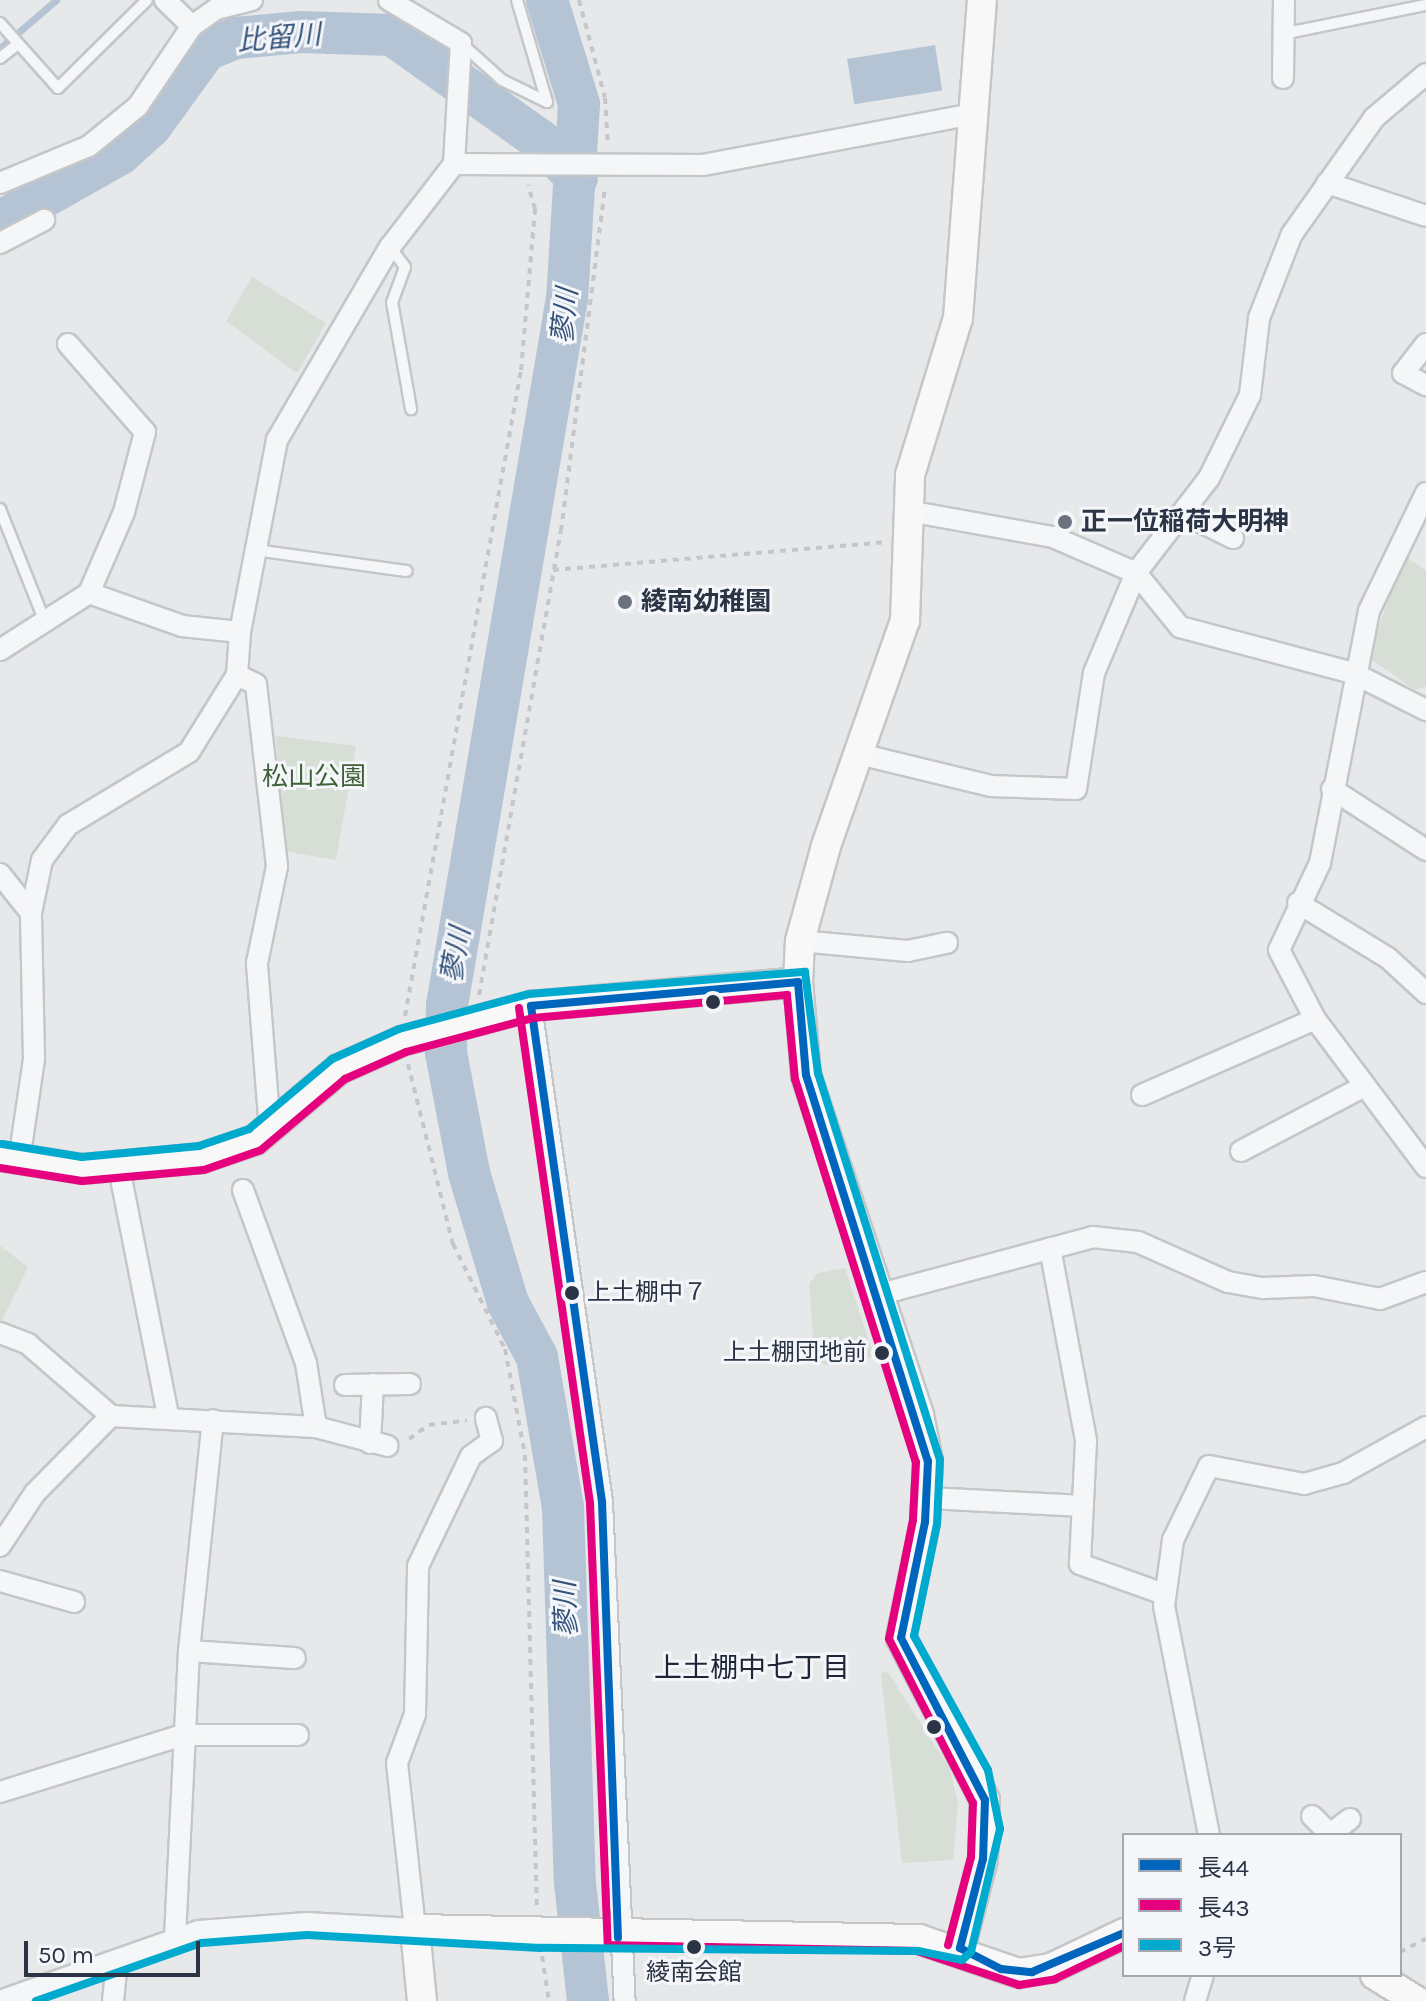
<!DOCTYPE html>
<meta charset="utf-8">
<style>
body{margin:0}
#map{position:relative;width:1426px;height:2001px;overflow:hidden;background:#e6e8ea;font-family:Karla,"Noto Sans JP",sans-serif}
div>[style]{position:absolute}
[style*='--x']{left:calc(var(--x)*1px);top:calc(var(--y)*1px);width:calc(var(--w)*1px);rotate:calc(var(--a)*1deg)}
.green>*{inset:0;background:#d6ded6}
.water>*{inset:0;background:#b4c4d5;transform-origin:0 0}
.stream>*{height:7px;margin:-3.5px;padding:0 3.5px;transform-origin:3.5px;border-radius:3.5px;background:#b4c4d5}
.river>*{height:42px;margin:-21px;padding:0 21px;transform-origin:21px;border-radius:21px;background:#b4c4d5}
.path>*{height:4px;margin-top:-2px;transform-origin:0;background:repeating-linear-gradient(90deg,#c5c6ca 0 6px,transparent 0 12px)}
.roads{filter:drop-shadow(2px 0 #c4c6c8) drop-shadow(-2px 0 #c4c6c8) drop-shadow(0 2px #c4c6c8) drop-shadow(0 -2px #c4c6c8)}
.lane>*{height:10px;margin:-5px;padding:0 5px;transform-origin:5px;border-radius:5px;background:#f5f6f7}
.street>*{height:20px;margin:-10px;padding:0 10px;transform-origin:10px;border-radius:10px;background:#f5f6f7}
.secondary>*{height:28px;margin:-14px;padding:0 14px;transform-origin:14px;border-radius:14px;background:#f8f8f8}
.bus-1>*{height:8px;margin:-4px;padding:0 4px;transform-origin:4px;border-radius:4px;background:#0065bd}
.bus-2>*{height:8px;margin:-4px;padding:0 4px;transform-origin:4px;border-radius:4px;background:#e5007d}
.bus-3>*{height:8px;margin:-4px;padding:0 4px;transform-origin:4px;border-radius:4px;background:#00a9ce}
.dots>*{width:22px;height:22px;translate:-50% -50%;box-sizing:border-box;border:4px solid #f4f6f9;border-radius:50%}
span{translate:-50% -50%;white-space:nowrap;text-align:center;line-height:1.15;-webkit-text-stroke:6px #f4f6f9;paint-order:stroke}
.bus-label{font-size:24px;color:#2b3445}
.left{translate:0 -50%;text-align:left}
.right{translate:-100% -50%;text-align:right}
.poi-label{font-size:26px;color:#2b3445;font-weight:700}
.park-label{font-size:26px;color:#3f6138}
.water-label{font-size:28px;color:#34527a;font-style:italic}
.neighbourhood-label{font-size:28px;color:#1d2536}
.legend{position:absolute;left:1122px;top:1833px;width:280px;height:144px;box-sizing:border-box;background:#f4f6f9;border:2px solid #a4a8b1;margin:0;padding:10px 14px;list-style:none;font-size:24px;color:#2b3445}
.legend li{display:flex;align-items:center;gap:16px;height:40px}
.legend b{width:40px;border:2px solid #a4a8b1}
.scale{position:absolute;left:24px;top:1941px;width:176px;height:36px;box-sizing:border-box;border:4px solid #2b3445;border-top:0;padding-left:10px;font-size:24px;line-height:28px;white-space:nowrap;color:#2b3445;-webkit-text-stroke:6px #f4f6f9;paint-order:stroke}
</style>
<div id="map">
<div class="green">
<i style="clip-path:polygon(252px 277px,326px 323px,297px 373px,226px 321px)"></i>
<i style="clip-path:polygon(1404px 555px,1426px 571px,1426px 686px,1415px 690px,1368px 657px)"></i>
<i style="clip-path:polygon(276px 736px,356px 746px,336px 860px,284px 851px)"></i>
<i style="clip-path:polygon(0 1246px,28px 1267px,0 1325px)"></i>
<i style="clip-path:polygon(845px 1268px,874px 1357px,824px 1365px,815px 1357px,809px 1284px,818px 1273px)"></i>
<i style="clip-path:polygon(887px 1671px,950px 1769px,958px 1803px,953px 1860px,902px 1863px,881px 1674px)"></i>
</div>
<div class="water">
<i style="left:935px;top:45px;width:46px;height:89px;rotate:81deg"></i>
</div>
<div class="stream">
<i style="--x:0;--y:48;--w:74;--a:-40.6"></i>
</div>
<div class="river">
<i style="--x:547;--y:0;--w:109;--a:72.9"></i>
<i style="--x:579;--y:104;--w:194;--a:93.5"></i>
<i style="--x:567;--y:298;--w:717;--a:99.63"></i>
<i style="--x:447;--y:1005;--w:48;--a:91.2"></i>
<i style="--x:446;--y:1053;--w:122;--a:79.1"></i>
<i style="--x:469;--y:1173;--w:136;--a:73.3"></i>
<i style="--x:508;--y:1303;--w:61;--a:61.8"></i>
<i style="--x:537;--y:1357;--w:152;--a:80.2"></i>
<i style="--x:563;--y:1507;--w:376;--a:88.2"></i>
<i style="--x:575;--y:1883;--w:119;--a:83.7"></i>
<i style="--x:0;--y:222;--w:138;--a:-29.5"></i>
<i style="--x:120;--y:154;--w:42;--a:-42.1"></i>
<i style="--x:151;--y:126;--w:94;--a:-54.1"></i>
<i style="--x:206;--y:50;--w:32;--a:-22"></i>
<i style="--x:236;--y:38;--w:65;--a:-5.3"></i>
<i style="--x:301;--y:32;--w:91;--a:1.9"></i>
<i style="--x:392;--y:35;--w:181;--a:35.4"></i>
<i style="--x:540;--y:140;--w:53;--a:45.8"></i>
</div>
<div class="path">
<i style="--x:579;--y:0;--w:101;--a:75.1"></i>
<i style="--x:605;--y:98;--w:48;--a:86.4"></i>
<i style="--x:553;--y:570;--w:333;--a:-4.8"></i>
<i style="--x:479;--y:995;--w:471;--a:-80"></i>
<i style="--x:561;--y:531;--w:348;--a:-82.7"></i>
<i style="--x:405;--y:1016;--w:656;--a:-79.82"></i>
<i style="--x:521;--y:370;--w:162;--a:-85"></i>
<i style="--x:535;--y:209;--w:25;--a:-106"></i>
<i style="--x:408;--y:1064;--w:186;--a:76"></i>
<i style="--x:453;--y:1244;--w:117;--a:63.7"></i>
<i style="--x:505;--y:1349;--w:108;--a:79.3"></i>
<i style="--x:525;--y:1455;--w:451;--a:88.5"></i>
<i style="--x:409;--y:1439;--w:24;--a:-35"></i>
<i style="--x:429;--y:1425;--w:38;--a:-7"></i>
<i style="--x:1400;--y:1952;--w:29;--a:-27"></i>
<i style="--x:542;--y:1956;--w:46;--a:81.2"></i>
</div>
<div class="roads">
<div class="lane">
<i style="--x:0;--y:23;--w:87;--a:48.3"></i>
<i style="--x:58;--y:88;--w:125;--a:-44.7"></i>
<i style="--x:1282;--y:34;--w:147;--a:-11.4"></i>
<i style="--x:463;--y:45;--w:52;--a:41.9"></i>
<i style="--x:502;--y:80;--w:50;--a:26.1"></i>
<i style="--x:547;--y:102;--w:106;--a:-106.4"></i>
<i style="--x:0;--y:58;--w:23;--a:-38"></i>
<i style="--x:390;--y:247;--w:25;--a:53"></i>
<i style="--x:405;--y:267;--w:37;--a:110"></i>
<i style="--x:392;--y:302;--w:109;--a:79.9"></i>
<i style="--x:0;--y:509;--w:122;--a:68.3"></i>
<i style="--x:255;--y:550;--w:153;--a:7.9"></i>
</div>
<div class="street">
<i style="--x:165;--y:0;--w:37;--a:44"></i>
<i style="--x:1283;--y:78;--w:78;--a:-89.3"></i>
<i style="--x:454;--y:164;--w:249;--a:0.2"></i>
<i style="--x:703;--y:165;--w:275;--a:-10.7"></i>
<i style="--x:0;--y:183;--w:96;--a:-22.6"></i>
<i style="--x:89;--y:146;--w:63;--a:-39.2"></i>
<i style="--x:138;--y:106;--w:97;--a:-56"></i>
<i style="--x:192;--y:26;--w:29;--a:-35"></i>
<i style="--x:216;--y:9;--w:37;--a:-14"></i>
<i style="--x:1327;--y:183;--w:104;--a:18.4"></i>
<i style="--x:0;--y:243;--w:50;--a:-27.6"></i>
<i style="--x:1426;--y:344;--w:37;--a:128"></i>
<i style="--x:1403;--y:373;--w:26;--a:28"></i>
<i style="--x:1426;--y:493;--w:131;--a:115.8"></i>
<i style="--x:1369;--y:611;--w:257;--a:101"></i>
<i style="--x:1320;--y:863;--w:96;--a:115.2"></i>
<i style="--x:1279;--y:950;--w:78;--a:62.4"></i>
<i style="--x:1315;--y:1019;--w:185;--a:53.1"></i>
<i style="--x:908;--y:511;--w:147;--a:10.2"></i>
<i style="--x:1053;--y:537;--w:90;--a:23.4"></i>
<i style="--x:1136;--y:573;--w:70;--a:50.8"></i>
<i style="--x:1180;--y:627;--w:179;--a:14.9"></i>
<i style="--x:1353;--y:673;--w:82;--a:26.9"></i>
<i style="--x:1183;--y:513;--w:56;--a:26.6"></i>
<i style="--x:89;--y:593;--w:99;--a:19.5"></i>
<i style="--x:182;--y:626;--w:58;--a:5.9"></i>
<i style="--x:0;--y:650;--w:106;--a:-32.6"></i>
<i style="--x:89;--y:593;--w:88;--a:-66.6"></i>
<i style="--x:124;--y:512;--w:83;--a:-75.3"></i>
<i style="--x:145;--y:432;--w:117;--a:-131.2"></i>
<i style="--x:855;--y:753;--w:140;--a:13.6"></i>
<i style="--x:991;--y:786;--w:85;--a:2"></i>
<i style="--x:1076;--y:789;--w:117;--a:-81.2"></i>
<i style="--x:1094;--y:673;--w:108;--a:-67.2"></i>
<i style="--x:1136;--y:573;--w:120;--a:-52.5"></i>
<i style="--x:1209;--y:478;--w:93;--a:-63.7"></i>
<i style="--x:1250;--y:395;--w:78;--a:-83.3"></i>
<i style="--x:1259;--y:318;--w:90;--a:-68.6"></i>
<i style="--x:1292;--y:234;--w:142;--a:-54.7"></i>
<i style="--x:1374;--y:118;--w:68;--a:-40.2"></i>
<i style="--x:1332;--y:789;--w:112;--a:33"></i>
<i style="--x:0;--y:874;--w:50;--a:51.5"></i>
<i style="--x:1298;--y:903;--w:105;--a:31.4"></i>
<i style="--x:1388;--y:958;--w:52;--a:42.6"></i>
<i style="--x:800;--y:941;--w:108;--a:5.3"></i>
<i style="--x:908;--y:951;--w:40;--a:-12"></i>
<i style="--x:531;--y:1006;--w:501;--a:81.85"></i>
<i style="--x:602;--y:1502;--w:500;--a:87.4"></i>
<i style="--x:1142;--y:1095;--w:189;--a:-23.7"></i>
<i style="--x:270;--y:1130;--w:168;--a:-94.5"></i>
<i style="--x:257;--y:963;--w:99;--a:-78.3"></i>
<i style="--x:277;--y:866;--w:183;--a:-96.6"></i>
<i style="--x:256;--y:684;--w:21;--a:-155"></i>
<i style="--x:237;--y:675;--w:43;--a:-86"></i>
<i style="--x:240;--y:632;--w:196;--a:-79.1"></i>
<i style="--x:277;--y:440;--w:224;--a:-59.7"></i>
<i style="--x:390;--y:247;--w:105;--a:-52.4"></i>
<i style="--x:454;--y:164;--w:121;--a:-86.7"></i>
<i style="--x:461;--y:43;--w:84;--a:-149.2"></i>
<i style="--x:1241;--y:1151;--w:140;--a:-27.7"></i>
<i style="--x:20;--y:1154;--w:96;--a:-81.6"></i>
<i style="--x:34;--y:1059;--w:146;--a:-91.2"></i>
<i style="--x:31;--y:913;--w:54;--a:-78.3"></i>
<i style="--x:42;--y:860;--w:44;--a:-53.4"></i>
<i style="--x:68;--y:825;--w:141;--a:-31.1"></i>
<i style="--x:189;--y:752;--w:91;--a:-58.1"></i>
<i style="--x:119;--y:1168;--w:253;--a:78.8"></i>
<i style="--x:243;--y:1190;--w:184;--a:70"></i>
<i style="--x:306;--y:1363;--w:65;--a:81.1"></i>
<i style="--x:1050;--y:1248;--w:196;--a:79.4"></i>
<i style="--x:1086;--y:1441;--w:123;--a:92.8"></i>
<i style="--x:1080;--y:1564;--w:89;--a:19.7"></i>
<i style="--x:877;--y:1295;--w:224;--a:-15"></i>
<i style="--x:1093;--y:1237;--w:45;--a:6.3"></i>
<i style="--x:1138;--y:1242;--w:98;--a:24"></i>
<i style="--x:1228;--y:1282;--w:36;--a:10"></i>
<i style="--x:1263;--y:1288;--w:51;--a:-2.2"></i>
<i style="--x:1314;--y:1286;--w:67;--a:11.1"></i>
<i style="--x:1380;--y:1299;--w:49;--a:-20.3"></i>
<i style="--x:0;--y:1333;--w:30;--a:21"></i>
<i style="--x:28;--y:1344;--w:110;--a:40.9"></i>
<i style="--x:111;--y:1416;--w:205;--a:3.1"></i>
<i style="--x:316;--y:1427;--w:74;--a:14.8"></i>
<i style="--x:345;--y:1385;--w:65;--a:-0.9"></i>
<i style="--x:370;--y:1443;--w:59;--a:-87.1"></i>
<i style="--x:929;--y:1498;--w:154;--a:3"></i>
<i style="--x:0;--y:1546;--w:64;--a:-56.6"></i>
<i style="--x:35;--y:1493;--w:108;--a:-45.4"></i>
<i style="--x:0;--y:1581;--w:77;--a:15.8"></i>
<i style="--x:189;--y:1651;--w:106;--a:3.8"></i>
<i style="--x:0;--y:1792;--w:192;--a:-17.3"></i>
<i style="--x:183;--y:1735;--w:115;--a:0"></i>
<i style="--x:1312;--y:1816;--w:27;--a:45"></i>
<i style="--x:1330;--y:1834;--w:25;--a:-37"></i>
<i style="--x:1209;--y:1835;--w:233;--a:-101.1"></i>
<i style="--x:1164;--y:1606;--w:67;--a:-82.2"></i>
<i style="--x:1173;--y:1540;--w:82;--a:-64.1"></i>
<i style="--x:1209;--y:1466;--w:97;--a:10.7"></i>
<i style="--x:1304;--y:1484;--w:41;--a:-15.8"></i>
<i style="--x:1343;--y:1473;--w:95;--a:-29"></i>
<i style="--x:175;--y:1937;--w:286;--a:-87.2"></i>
<i style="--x:189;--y:1651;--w:232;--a:-84.1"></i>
<i style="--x:0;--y:2001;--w:211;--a:-19.4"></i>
<i style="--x:199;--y:1931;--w:108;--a:-4.2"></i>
<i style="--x:307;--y:1923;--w:108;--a:3.2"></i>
<i style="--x:415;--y:1929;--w:167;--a:-96.2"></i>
<i style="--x:397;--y:1763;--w:52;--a:-69.8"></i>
<i style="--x:415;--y:1714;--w:148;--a:-88.8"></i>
<i style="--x:418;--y:1566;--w:122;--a:-64.3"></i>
<i style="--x:471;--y:1456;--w:26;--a:-36"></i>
<i style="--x:492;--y:1441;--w:24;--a:-105"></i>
<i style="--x:113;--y:2001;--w:41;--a:-84.4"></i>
<i style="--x:1195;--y:2001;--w:27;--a:-73"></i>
</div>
<div class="secondary">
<i style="--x:0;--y:1156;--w:83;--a:9"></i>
<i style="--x:82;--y:1169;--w:121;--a:-5.2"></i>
<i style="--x:202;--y:1158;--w:56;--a:-18.8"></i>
<i style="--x:255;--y:1140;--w:110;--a:-40.2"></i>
<i style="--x:339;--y:1069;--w:69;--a:-24"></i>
<i style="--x:402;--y:1041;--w:134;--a:-15.2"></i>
<i style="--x:531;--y:1006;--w:268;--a:-5.1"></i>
<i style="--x:960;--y:1948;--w:92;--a:-75.5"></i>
<i style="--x:983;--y:1859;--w:59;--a:-88.1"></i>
<i style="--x:985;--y:1800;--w:182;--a:-117.4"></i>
<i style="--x:901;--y:1638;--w:118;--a:-78.3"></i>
<i style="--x:925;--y:1522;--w:61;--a:-87.2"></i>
<i style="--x:928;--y:1461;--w:47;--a:-101.1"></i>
<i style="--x:919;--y:1415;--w:358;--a:-108.4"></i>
<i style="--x:806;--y:1075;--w:93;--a:-94.9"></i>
<i style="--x:798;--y:982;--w:41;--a:-87.2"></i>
<i style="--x:800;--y:941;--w:98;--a:-74.7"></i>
<i style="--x:826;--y:846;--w:238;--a:-70.7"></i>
<i style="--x:905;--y:621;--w:146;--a:-88"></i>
<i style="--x:910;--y:475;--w:164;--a:-73"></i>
<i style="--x:958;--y:318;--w:319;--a:-85.7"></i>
<i style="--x:1375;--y:1975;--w:49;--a:31.8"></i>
<i style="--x:422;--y:2001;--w:72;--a:-95.6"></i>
<i style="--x:415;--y:1929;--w:504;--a:1.14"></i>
<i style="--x:919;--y:1939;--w:106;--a:18.8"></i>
<i style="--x:1019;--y:1973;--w:32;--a:-9"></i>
<i style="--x:1051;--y:1968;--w:81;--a:-25.6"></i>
</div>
</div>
<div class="bus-1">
<i style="--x:798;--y:982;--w:93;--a:85.1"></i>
<i style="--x:806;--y:1075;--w:405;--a:72.5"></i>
<i style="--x:928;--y:1461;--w:61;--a:92.8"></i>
<i style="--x:925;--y:1522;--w:118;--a:101.7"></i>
<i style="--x:901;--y:1638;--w:182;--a:62.6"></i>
<i style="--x:985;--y:1800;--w:59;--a:91.9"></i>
<i style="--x:983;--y:1859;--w:92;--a:104.5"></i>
<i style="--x:531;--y:1006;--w:501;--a:81.85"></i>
<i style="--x:602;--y:1502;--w:436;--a:87.9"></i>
<i style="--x:531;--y:1006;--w:268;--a:-5.1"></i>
<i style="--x:960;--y:1948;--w:46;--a:27.1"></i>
<i style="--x:1001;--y:1969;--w:31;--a:6"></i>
<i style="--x:1032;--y:1972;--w:100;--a:-23"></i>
</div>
<div class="bus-2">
<i style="--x:519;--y:1008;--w:500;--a:81.84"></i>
<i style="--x:590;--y:1503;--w:442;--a:87.7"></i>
<i style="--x:608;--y:1945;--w:309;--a:1.1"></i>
<i style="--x:917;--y:1951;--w:108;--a:18.4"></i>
<i style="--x:1019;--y:1985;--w:36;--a:-9"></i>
<i style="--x:1055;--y:1979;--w:76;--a:-25.6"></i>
<i style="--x:0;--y:1168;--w:83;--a:9"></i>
<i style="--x:82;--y:1181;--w:122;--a:-5.2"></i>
<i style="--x:204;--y:1170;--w:60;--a:-19.3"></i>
<i style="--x:261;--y:1150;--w:110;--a:-40.2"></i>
<i style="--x:345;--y:1079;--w:67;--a:-23.9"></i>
<i style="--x:406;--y:1052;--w:131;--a:-15"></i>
<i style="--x:533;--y:1018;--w:255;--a:-5.2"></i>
<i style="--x:787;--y:995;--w:84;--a:84.6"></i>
<i style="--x:795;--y:1079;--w:402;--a:72.5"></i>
<i style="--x:916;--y:1462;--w:58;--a:93"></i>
<i style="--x:913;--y:1520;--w:121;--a:101.4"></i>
<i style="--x:889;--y:1639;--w:184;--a:62.9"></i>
<i style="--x:973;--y:1803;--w:54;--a:92.1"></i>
<i style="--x:971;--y:1857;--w:91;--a:104.6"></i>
</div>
<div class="bus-3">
<i style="--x:2;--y:1144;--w:81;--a:9.2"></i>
<i style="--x:82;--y:1157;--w:118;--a:-5.4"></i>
<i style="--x:199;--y:1146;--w:53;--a:-18.8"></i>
<i style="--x:249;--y:1129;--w:109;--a:-40.1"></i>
<i style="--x:332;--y:1059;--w:73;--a:-24.1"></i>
<i style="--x:399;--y:1029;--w:135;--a:-15.1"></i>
<i style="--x:529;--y:994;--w:277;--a:-4.6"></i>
<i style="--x:805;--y:972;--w:102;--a:82.7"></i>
<i style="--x:818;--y:1073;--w:405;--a:72.5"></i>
<i style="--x:940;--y:1459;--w:65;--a:92.6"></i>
<i style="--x:937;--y:1524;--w:114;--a:101.6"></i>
<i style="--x:914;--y:1636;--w:153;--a:61.1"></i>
<i style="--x:988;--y:1770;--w:60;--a:78.5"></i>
<i style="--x:1000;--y:1829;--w:126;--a:103.3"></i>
<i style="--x:971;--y:1952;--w:12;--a:138"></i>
<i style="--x:962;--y:1960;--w:45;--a:-168.4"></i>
<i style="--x:918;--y:1951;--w:378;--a:-179.5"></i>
<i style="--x:540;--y:1948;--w:233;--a:-176.8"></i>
<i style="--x:307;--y:1935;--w:106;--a:175.7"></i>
<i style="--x:201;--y:1943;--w:175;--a:160.6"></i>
</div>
<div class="dots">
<i style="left:1065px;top:522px;background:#6c737f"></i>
<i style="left:625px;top:602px;background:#6c737f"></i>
<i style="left:713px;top:1002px;background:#2b3445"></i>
<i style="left:572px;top:1293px;background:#2b3445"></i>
<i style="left:882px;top:1353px;background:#2b3445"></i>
<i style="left:934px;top:1727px;background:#2b3445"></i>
<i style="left:694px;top:1947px;background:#2b3445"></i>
</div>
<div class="bus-label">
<span class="left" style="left:587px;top:1293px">上土棚中７</span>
<span class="right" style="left:867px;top:1353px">上土棚団地前</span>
<span style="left:694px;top:1973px">綾南会館</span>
</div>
<div class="poi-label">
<span class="left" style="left:1081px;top:522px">正一位稲荷大明神</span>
<span class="left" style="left:641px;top:602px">綾南幼稚園</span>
</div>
<div class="park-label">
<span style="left:314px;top:777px">松山公園</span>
</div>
<div class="water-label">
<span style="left:279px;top:38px;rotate:-5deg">比留川</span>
<span style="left:565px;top:316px;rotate:-84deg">蓼川</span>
<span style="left:456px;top:955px;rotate:-80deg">蓼川</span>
<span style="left:566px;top:1609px;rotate:-92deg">蓼川</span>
</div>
<div class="neighbourhood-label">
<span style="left:752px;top:1668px">上土棚中七丁目</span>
</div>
<ul class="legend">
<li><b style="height:10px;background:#0065bd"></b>長44</li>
<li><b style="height:10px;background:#e5007d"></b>長43</li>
<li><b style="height:10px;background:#00a9ce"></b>3号</li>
</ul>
<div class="scale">50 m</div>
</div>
